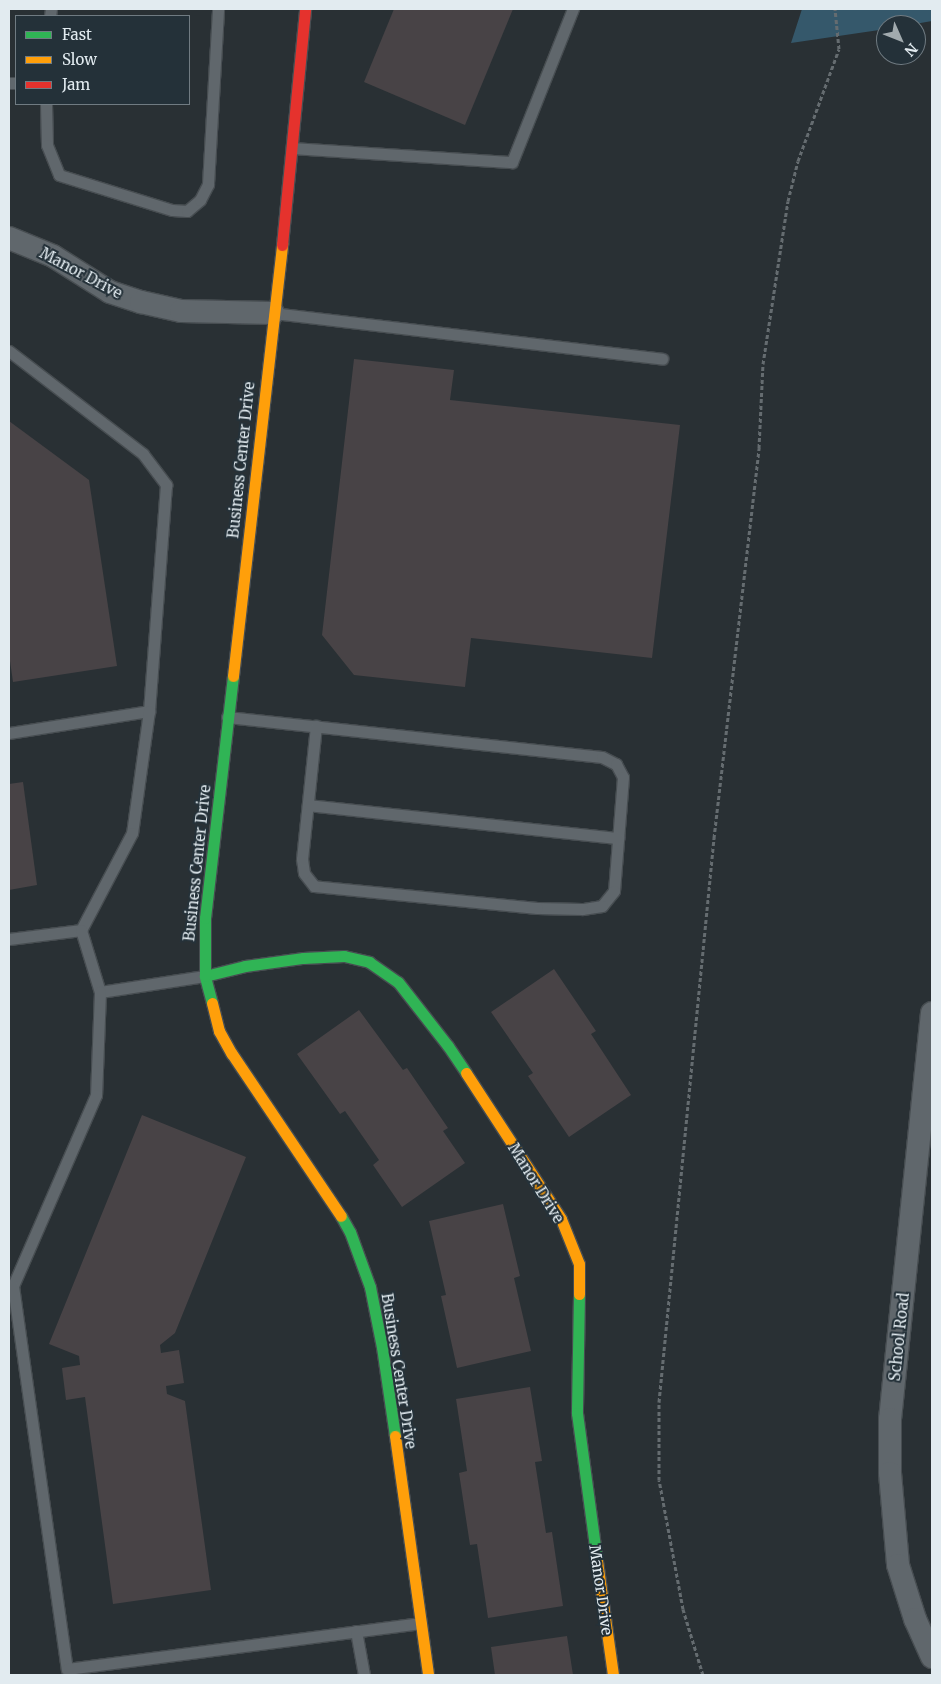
<!DOCTYPE html>
<style>
body{margin:0}
#map{position:relative;width:941px;height:1684px;overflow:hidden;background:#293034;font-family:Merriweather,serif}
div>[style]{position:absolute}
[style*='--x']{left:calc(var(--x)*1px);top:calc(var(--y)*1px);width:calc(var(--w)*1px);rotate:calc(var(--a)*1deg)}
.green>*{inset:0;background:#35586b}
.building>*{inset:0;background:#484346}
.path>*{height:3px;margin-top:-1.5px;transform-origin:0;background:repeating-linear-gradient(90deg,#656c70 0 4px,transparent 0 6.5px)}
.roads{filter:drop-shadow(1px 0 #474d51) drop-shadow(-1px 0 #474d51) drop-shadow(0 1px #474d51) drop-shadow(0 -1px #474d51)}
.lane>*{height:11px;margin:-5.5px;padding:0 5.5px;transform-origin:5.5px;border-radius:5.5px;background:#60676c}
.street>*{height:22px;margin:-11px;padding:0 11px;transform-origin:11px;border-radius:11px;background:#60676c}
.fast>*{height:11px;margin:-5.5px;padding:0 5.5px;transform-origin:5.5px;border-radius:5.5px;background:#30b455}
.slow>*{height:11px;margin:-5.5px;padding:0 5.5px;transform-origin:5.5px;border-radius:5.5px;background:#ff9f0a}
.jam>*{height:11px;margin:-5.5px;padding:0 5.5px;transform-origin:5.5px;border-radius:5.5px;background:#e5322d}
span{translate:-50% -50%;white-space:nowrap;text-align:center;line-height:1.15;-webkit-text-stroke:4px #243139;paint-order:stroke}
.street-label{font-size:15px;color:#e2ebf0}
.frame{position:absolute;inset:0;border:10px solid #e2ebf0;pointer-events:none}
.legend{position:absolute;left:15px;top:15px;width:175px;height:90px;box-sizing:border-box;background:#243139;border:1px solid #707b82;margin:0;padding:6px 9px;list-style:none;font-size:15px;color:#e2ebf0}
.legend li{display:flex;align-items:center;gap:10px;height:25px}
.legend b{width:25px;border:1px solid #707b82}
.north{position:absolute;left:876px;top:15px;width:50px;height:50px;box-sizing:border-box;background:#243139;border:1px solid #707b82;border-radius:50%;rotate:134deg;font-size:14px;font-weight:700;line-height:20px;text-align:center;color:#e2ebf0}
.north::after{content:'';display:block;margin:auto;width:18px;height:22px;background:#a1aaae;clip-path:polygon(50% 0,100% 100%,50% 72%,0 100%)}
</style>
<div id="map">
<div class="green">
<i style="clip-path:polygon(802px 9px,932px 9px,932px 21px,909px 25px,886px 25px,886px 29px,791px 43px)"></i>
</div>
<div class="building">
<i style="clip-path:polygon(394px 9px,513px 9px,465px 125px,364px 82px)"></i>
<i style="clip-path:polygon(354px 359px,454px 370px,450px 400px,680px 425px,652px 658px,471px 638px,465px 687px,354px 675px,322px 635px)"></i>
<i style="clip-path:polygon(9px 421px,89px 480px,117px 666px,13px 682px,9px 654px)"></i>
<i style="clip-path:polygon(23px 782px,37px 885px,9px 890px,9px 784px)"></i>
<i style="clip-path:polygon(554px 969px,596px 1031px,591px 1034px,631px 1095px,569px 1137px,528px 1076px,533px 1073px,491px 1012px)"></i>
<i style="clip-path:polygon(359px 1010px,403px 1070px,407px 1068px,448px 1128px,443px 1131px,465px 1163px,402px 1207px,373px 1165px,379px 1160px,345px 1111px,340px 1114px,297px 1054px)"></i>
<i style="clip-path:polygon(142px 1115px,246px 1157px,175px 1333px,160px 1345px,161px 1353px,179px 1350px,184px 1383px,166px 1386px,167px 1394px,185px 1401px,211px 1590px,113px 1604px,85px 1397px,66px 1400px,62px 1368px,80px 1365px,79px 1356px,49px 1344px)"></i>
<i style="clip-path:polygon(503px 1204px,520px 1276px,514px 1278px,531px 1351px,457px 1368px,441px 1296px,446px 1295px,429px 1221px)"></i>
<i style="clip-path:polygon(530px 1387px,542px 1461px,535px 1462px,546px 1533px,552px 1532px,563px 1606px,488px 1618px,477px 1544px,470px 1545px,459px 1473px,467px 1471px,456px 1399px)"></i>
<i style="clip-path:polygon(567px 1636px,573px 1675px,495px 1675px,491px 1647px)"></i>
</div>
<div class="path">
<i style="--x:703;--y:1675;--w:69;--a:-106.9"></i>
<i style="--x:683;--y:1609;--w:131;--a:-100.5"></i>
<i style="--x:659;--y:1480;--w:78;--a:-90"></i>
<i style="--x:659;--y:1402;--w:567;--a:-84.43"></i>
<i style="--x:714;--y:838;--w:393;--a:-83.4"></i>
<i style="--x:759;--y:448;--w:84;--a:-87.3"></i>
<i style="--x:763;--y:364;--w:165;--a:-81.3"></i>
<i style="--x:788;--y:201;--w:41;--a:-76"></i>
<i style="--x:798;--y:161;--w:119;--a:-69.9"></i>
<i style="--x:839;--y:49;--w:40;--a:-95.7"></i>
</div>
<div class="roads">
<div class="lane">
<i style="--x:50;--y:16;--w:7;--a:-82"></i>
<i style="--x:9;--y:83;--w:7;--a:0"></i>
<i style="--x:46;--y:104;--w:41;--a:88.6"></i>
<i style="--x:47;--y:145;--w:32;--a:68"></i>
<i style="--x:59;--y:175;--w:118;--a:17.2"></i>
<i style="--x:172;--y:210;--w:15;--a:4"></i>
<i style="--x:187;--y:211;--w:17;--a:-40"></i>
<i style="--x:200;--y:200;--w:18;--a:-63"></i>
<i style="--x:208;--y:184;--w:175;--a:-86.7"></i>
<i style="--x:293;--y:148;--w:219;--a:3.7"></i>
<i style="--x:512;--y:162;--w:165;--a:-68.3"></i>
<i style="--x:273;--y:313;--w:392;--a:6.7"></i>
<i style="--x:9;--y:351;--w:169;--a:37.5"></i>
<i style="--x:143;--y:454;--w:39;--a:53"></i>
<i style="--x:166;--y:485;--w:227;--a:94.3"></i>
<i style="--x:227;--y:717;--w:377;--a:6.1"></i>
<i style="--x:602;--y:757;--w:16;--a:27"></i>
<i style="--x:616;--y:764;--w:15;--a:62"></i>
<i style="--x:623;--y:777;--w:114;--a:94.5"></i>
<i style="--x:614;--y:891;--w:19;--a:129"></i>
<i style="--x:602;--y:906;--w:20;--a:171"></i>
<i style="--x:582;--y:909;--w:45;--a:-178.7"></i>
<i style="--x:537;--y:908;--w:224;--a:-174.4"></i>
<i style="--x:314;--y:886;--w:16;--a:-128"></i>
<i style="--x:304;--y:873;--w:14;--a:-98"></i>
<i style="--x:302;--y:859;--w:134;--a:-84"></i>
<i style="--x:9;--y:733;--w:142;--a:-8.9"></i>
<i style="--x:149;--y:711;--w:123;--a:97.9"></i>
<i style="--x:132;--y:833;--w:110;--a:117.7"></i>
<i style="--x:308;--y:805;--w:312;--a:6.1"></i>
<i style="--x:9;--y:939;--w:73;--a:-7.1"></i>
<i style="--x:81;--y:930;--w:65;--a:73"></i>
<i style="--x:100;--y:992;--w:106;--a:-8.7"></i>
<i style="--x:100;--y:992;--w:103;--a:92.2"></i>
<i style="--x:96;--y:1095;--w:208;--a:113.5"></i>
<i style="--x:13;--y:1286;--w:387;--a:82"></i>
<i style="--x:67;--y:1669;--w:357;--a:-7.4"></i>
<i style="--x:356;--y:1631;--w:45;--a:79.7"></i>
</div>
<div class="street">
<i style="--x:9;--y:238;--w:48;--a:22.2"></i>
<i style="--x:53;--y:256;--w:67;--a:32.3"></i>
<i style="--x:110;--y:292;--w:33;--a:18"></i>
<i style="--x:141;--y:302;--w:41;--a:12.7"></i>
<i style="--x:181;--y:311;--w:92;--a:1.2"></i>
<i style="--x:932;--y:1013;--w:408;--a:95.9"></i>
<i style="--x:890;--y:1419;--w:54;--a:90"></i>
<i style="--x:890;--y:1473;--w:92;--a:85"></i>
<i style="--x:898;--y:1565;--w:57;--a:72.5"></i>
<i style="--x:915;--y:1619;--w:42;--a:65.9"></i>
</div>
<div class="fast">
<i style="--x:205;--y:976;--w:41;--a:-14"></i>
<i style="--x:245;--y:966;--w:59;--a:-7.9"></i>
<i style="--x:303;--y:958;--w:41;--a:-2.8"></i>
<i style="--x:344;--y:956;--w:26;--a:13"></i>
<i style="--x:369;--y:962;--w:35;--a:35"></i>
<i style="--x:398;--y:982;--w:81;--a:52"></i>
<i style="--x:448;--y:1046;--w:32;--a:56"></i>
<i style="--x:212;--y:1003;--w:28;--a:-105"></i>
<i style="--x:205;--y:976;--w:58;--a:-90"></i>
<i style="--x:205;--y:918;--w:244;--a:-83.4"></i>
<i style="--x:341;--y:1216;--w:18;--a:61"></i>
<i style="--x:350;--y:1232;--w:59;--a:70"></i>
<i style="--x:370;--y:1287;--w:61;--a:78.7"></i>
<i style="--x:382;--y:1347;--w:90;--a:81.7"></i>
<i style="--x:579;--y:1294;--w:119;--a:91"></i>
<i style="--x:577;--y:1413;--w:149;--a:82.3"></i>
</div>
<div class="slow">
<i style="--x:233;--y:676;--w:434;--a:-83.5"></i>
<i style="--x:212;--y:1003;--w:29;--a:76"></i>
<i style="--x:219;--y:1031;--w:26;--a:61"></i>
<i style="--x:232;--y:1054;--w:195;--a:56.1"></i>
<i style="--x:466;--y:1073;--w:174;--a:56.9"></i>
<i style="--x:561;--y:1219;--w:48;--a:68.2"></i>
<i style="--x:579;--y:1264;--w:30;--a:90"></i>
<i style="--x:395;--y:1436;--w:241;--a:82.1"></i>
<i style="--x:597;--y:1561;--w:115;--a:82"></i>
</div>
<div class="jam">
<i style="--x:282;--y:245;--w:237;--a:-84.4"></i>
</div>
</div>
<div class="street-label">
<span style="left:81px;top:273px;rotate:28deg">Manor Drive</span>
<span style="left:241px;top:460px;rotate:-84deg">Business Center Drive</span>
<span style="left:197px;top:863px;rotate:-84deg">Business Center Drive</span>
<span style="left:536px;top:1183px;rotate:58deg">Manor Drive</span>
<span style="left:899px;top:1337px;rotate:-84deg">School Road</span>
<span style="left:399px;top:1371px;rotate:81deg">Business Center Drive</span>
<span style="left:601px;top:1590px;rotate:82deg">Manor Drive</span>
</div>
<div class="frame"></div>
<ul class="legend">
<li><b style="height:6px;background:#30b455"></b>Fast</li>
<li><b style="height:6px;background:#ff9f0a"></b>Slow</li>
<li><b style="height:6px;background:#e5322d"></b>Jam</li>
</ul>
<div class="north">N</div>
</div>
